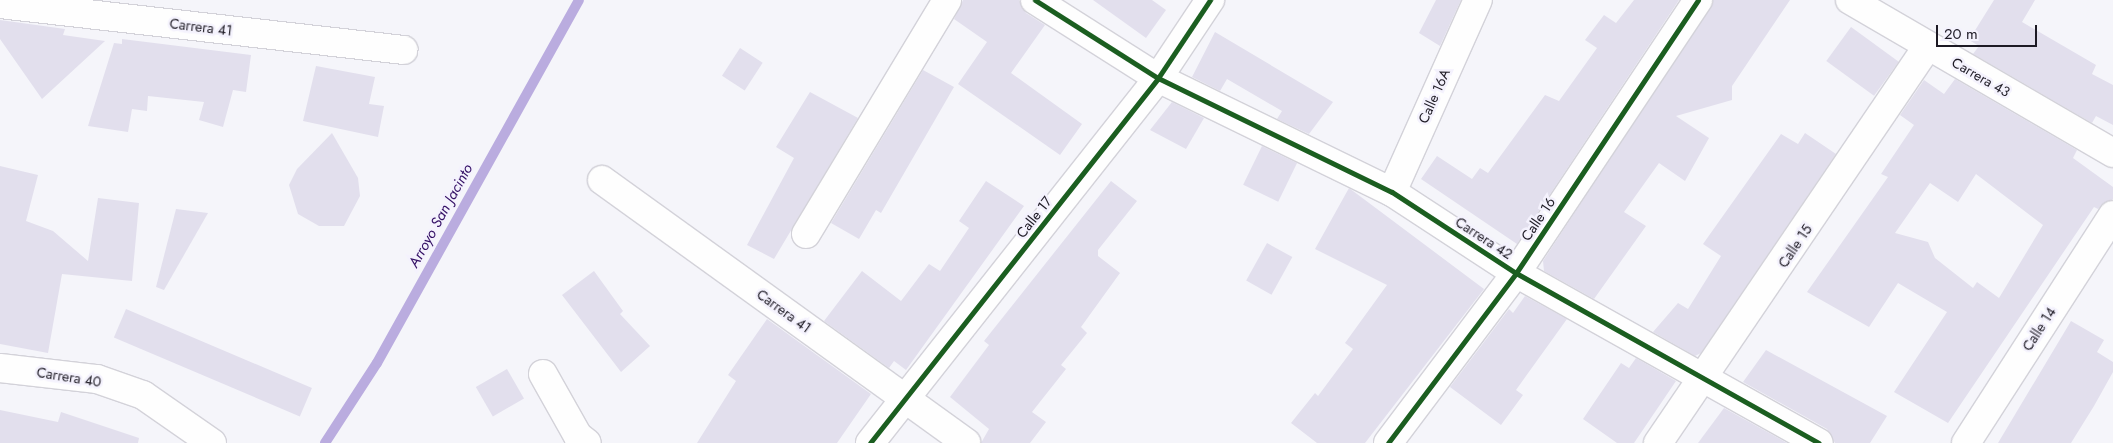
<!DOCTYPE html>
<style>
body{margin:0}
#map{position:relative;width:2113px;height:443px;overflow:hidden;background:#f5f5fa;font-family:Jost,sans-serif}
div>[style]{position:absolute}
[style*='--x']{left:calc(var(--x)*1px);top:calc(var(--y)*1px);width:calc(var(--w)*1px);rotate:calc(var(--a)*1deg)}
.stream>*{height:10px;margin:-5px;padding:0 5px;transform-origin:5px;border-radius:5px;background:#baacdf}
.building>*{inset:0;background:#e2dfed;transform-origin:0 0}
.roads{filter:drop-shadow(1px 0 #d3d2d9) drop-shadow(-1px 0 #d3d2d9) drop-shadow(0 1px #d3d2d9) drop-shadow(0 -1px #d3d2d9)}
.minor>*{height:28px;margin:-14px;padding:0 14px;transform-origin:14px;border-radius:14px;background:#fefefe}
.cycleway>*{height:5px;margin:-2.5px;padding:0 2.5px;transform-origin:2.5px;border-radius:2.5px;background:#1b5e20}
span{translate:-50% -50%;white-space:nowrap;text-align:center;line-height:1.15;-webkit-text-stroke:5px #f4f2fd;paint-order:stroke}
.street-label{font-size:14px;color:#1d1a24}
.water-label{font-size:15px;color:#341065;font-style:italic}
.scale{position:absolute;left:1936px;top:25px;width:101px;height:22px;box-sizing:border-box;border:2px solid #1d1a24;border-top:0;padding-left:6px;font-size:15px;line-height:18px;white-space:nowrap;color:#1d1a24;-webkit-text-stroke:4px #f4f2fd;paint-order:stroke}
</style>
<div id="map">
<div class="stream">
<i style="--x:325;--y:443;--w:95;--a:-57"></i>
<i style="--x:377;--y:363;--w:415;--a:-60.9"></i>
</div>
<div class="building">
<i style="clip-path:polygon(963px 0,1019px 0,1026px 13px,1045px 25px,1011px 73px,1082px 124px,1060px 155px,958px 84px,987px 42px,954px 19px)"></i>
<i style="clip-path:polygon(1093px 0,1152px 0,1166px 10px,1146px 38px)"></i>
<i style="clip-path:polygon(1436px 0,1461px 0,1440px 46px,1419px 33px)"></i>
<i style="clip-path:polygon(1634px 0,1679px 0,1517px 244px,1421px 179px,1437px 156px,1472px 179px,1480px 168px,1488px 173px,1545px 95px,1559px 101px,1597px 48px,1585px 40px,1604px 15px,1616px 23px)"></i>
<i style="clip-path:polygon(1713px 0,1790px 0,1732px 86px,1732px 100px,1676px 116px,1709px 138px,1685px 181px,1659px 163px,1624px 212px,1646px 226px,1594px 299px,1544px 271px,1543px 261px)"></i>
<i style="clip-path:polygon(1994px 0,2035px 0,2022px 22px,2096px 65px,2092px 74px,2113px 85px,2113px 125px,2096px 116px,2092px 123px,1973px 54px,1979px 46px,1969px 40px)"></i>
<i style="clip-path:polygon(0 20px,65px 29px,63px 35px,105px 41px,42px 99px,0 39px)"></i>
<i style="left:1851px;top:27px;width:59px;height:42px;rotate:36deg"></i>
<i style="clip-path:polygon(1215px 32px,1333px 102px,1309px 134px,1277px 119px,1282px 111px,1227px 79px,1220px 91px,1192px 77px)"></i>
<i style="clip-path:polygon(122px 39px,251px 55px,246px 92px,233px 90px,223px 127px,199px 120px,204px 102px,148px 96px,147px 111px,132px 109px,128px 132px,88px 126px,114px 43px,122px 44px)"></i>
<i style="left:740px;top:48px;width:27px;height:33px;rotate:33deg"></i>
<i style="clip-path:polygon(316px 66px,375px 77px,369px 104px,384px 106px,378px 137px,303px 121px)"></i>
<i style="clip-path:polygon(923px 70px,954px 87px,881px 213px,876px 210px,859px 239px,831px 223px)"></i>
<i style="clip-path:polygon(evenodd,1955px 79px,2077px 150px,2073px 158px,2113px 187px,2113px 199px,2098px 209px,2094px 207px,1948px 423px,1894px 392px,1947px 312px,1898px 283px,1869px 327px,1807px 292px,1888px 177px,1881px 174px,1914px 125px,1900px 115px,1924px 80px,1944px 94px,1955px 79px,1976px 174px,2043px 225px,1999px 298px,1977px 282px,1973px 288px,1935px 258px,1928px 242px,1895px 233px,1930px 183px,1958px 202px,1976px 174px)"></i>
<i style="clip-path:polygon(810px 92px,858px 118px,774px 259px,747px 245px,794px 158px,776px 147px)"></i>
<i style="clip-path:polygon(1172px 102px,1204px 118px,1186px 149px,1150px 130px)"></i>
<i style="clip-path:polygon(332px 133px,358px 178px,360px 196px,344px 226px,319px 226px,298px 214px,289px 185px,297px 169px)"></i>
<i style="clip-path:polygon(1805px 133px,1836px 154px,1701px 353px,1695px 356px,1653px 332px,1678px 303px,1688px 309px,1721px 256px,1703px 244px,1781px 134px,1798px 144px)"></i>
<i style="left:1262px;top:146px;width:39px;height:43px;rotate:26deg"></i>
<i style="clip-path:polygon(0 166px,38px 175px,26px 221px,53px 231px,88px 261px,98px 198px,139px 203px,132px 281px,62px 274px,48px 353px,0 344px)"></i>
<i style="clip-path:polygon(986px 181px,1024px 206px,906px 370px,894px 361px,889px 368px,824px 321px,862px 271px,901px 301px,929px 264px,940px 271px,969px 228px,959px 221px)"></i>
<i style="clip-path:polygon(1111px 181px,1137px 201px,1098px 250px,1098px 256px,1120px 273px,1081px 327px,1087px 333px,1061px 365px,1066px 369px,1032px 412px,1046px 422px,1030px 443px,981px 443px,989px 429px,950px 397px,989px 345px,984px 341px)"></i>
<i style="clip-path:polygon(1349px 188px,1484px 289px,1365px 443px,1317px 443px,1291px 423px,1315px 393px,1318px 396px,1353px 349px,1345px 343px,1387px 285px,1315px 249px)"></i>
<i style="clip-path:polygon(176px 209px,208px 213px,164px 290px,156px 287px)"></i>
<i style="left:1267px;top:243px;width:29px;height:43px;rotate:29deg"></i>
<i style="clip-path:polygon(594px 271px,623px 311px,620px 314px,650px 346px,621px 372px,562px 295px)"></i>
<i style="clip-path:polygon(1525px 296px,1567px 319px,1516px 390px,1523px 395px,1501px 425px,1450px 387px,1509px 309px,1513px 313px)"></i>
<i style="left:126px;top:309px;width:202px;height:31px;rotate:23deg"></i>
<i style="clip-path:polygon(767px 319px,871px 394px,837px 443px,697px 443px,736px 381px,728px 375px)"></i>
<i style="clip-path:polygon(2071px 321px,2104px 340px,2097px 352px,2113px 362px,2113px 372px,2094px 406px,2071px 443px,1998px 443px)"></i>
<i style="clip-path:polygon(1766px 350px,1887px 416px,1870px 443px,1835px 443px,1827px 429px,1743px 382px)"></i>
<i style="clip-path:polygon(1636px 358px,1676px 381px,1634px 443px,1617px 443px,1583px 419px,1621px 363px,1629px 368px)"></i>
<i style="left:507px;top:369px;width:34px;height:36px;rotate:60deg"></i>
<i style="clip-path:polygon(1724px 408px,1787px 443px,1698px 443px)"></i>
<i style="clip-path:polygon(0 410px,58px 422px,61px 412px,139px 438px,138px 443px,0 443px)"></i>
</div>
<div class="roads">
<div class="minor">
<i style="--x:1035;--y:0;--w:146;--a:32.4"></i>
<i style="--x:1158;--y:78;--w:260;--a:26"></i>
<i style="--x:1392;--y:192;--w:148;--a:33.2"></i>
<i style="--x:1516;--y:273;--w:347;--a:29.3"></i>
<i style="--x:1850;--y:0;--w:304;--a:30.2"></i>
<i style="--x:0;--y:4;--w:406;--a:6.5"></i>
<i style="--x:602;--y:180;--w:449;--a:35.8"></i>
<i style="--x:1392;--y:192;--w:210;--a:-65.9"></i>
<i style="--x:806;--y:234;--w:273;--a:-58.9"></i>
<i style="--x:0;--y:368;--w:98;--a:6.5"></i>
<i style="--x:97;--y:379;--w:49;--a:19.2"></i>
<i style="--x:143;--y:395;--w:84;--a:34.8"></i>
<i style="--x:543;--y:374;--w:71;--a:60.6"></i>
<i style="--x:578;--y:436;--w:11;--a:38"></i>
<i style="--x:870;--y:443;--w:465;--a:-51.7"></i>
<i style="--x:1158;--y:78;--w:94;--a:-56.3"></i>
<i style="--x:1388;--y:443;--w:213;--a:-53"></i>
<i style="--x:1516;--y:273;--w:328;--a:-56.3"></i>
<i style="--x:1658;--y:443;--w:480;--a:-55.8"></i>
<i style="--x:1966;--y:443;--w:271;--a:-57.2"></i>
</div>
</div>
<div class="cycleway">
<i style="--x:1035;--y:0;--w:146;--a:32.4"></i>
<i style="--x:1158;--y:78;--w:260;--a:26"></i>
<i style="--x:1392;--y:192;--w:148;--a:33.2"></i>
<i style="--x:1516;--y:273;--w:347;--a:29.3"></i>
<i style="--x:870;--y:443;--w:465;--a:-51.7"></i>
<i style="--x:1158;--y:78;--w:94;--a:-56.3"></i>
<i style="--x:1388;--y:443;--w:213;--a:-53"></i>
<i style="--x:1516;--y:273;--w:328;--a:-56.3"></i>
</div>
<div class="street-label">
<span style="left:201px;top:27px;rotate:7deg">Carrera 41</span>
<span style="left:1981px;top:77px;rotate:30deg">Carrera 43</span>
<span style="left:1434px;top:96px;rotate:-66deg">Calle 16A</span>
<span style="left:1034px;top:217px;rotate:-52deg">Calle 17</span>
<span style="left:1538px;top:219px;rotate:-56deg">Calle 16</span>
<span style="left:1484px;top:238px;rotate:33deg">Carrera 42</span>
<span style="left:1795px;top:246px;rotate:-56deg">Calle 15</span>
<span style="left:784px;top:311px;rotate:36deg">Carrera 41</span>
<span style="left:2039px;top:329px;rotate:-57deg">Calle 14</span>
<span style="left:69px;top:377px;rotate:9deg">Carrera 40</span>
</div>
<div class="water-label">
<span style="left:441px;top:216px;rotate:-61deg">Arroyo San Jacinto</span>
</div>
<div class="scale">20 m</div>
</div>
